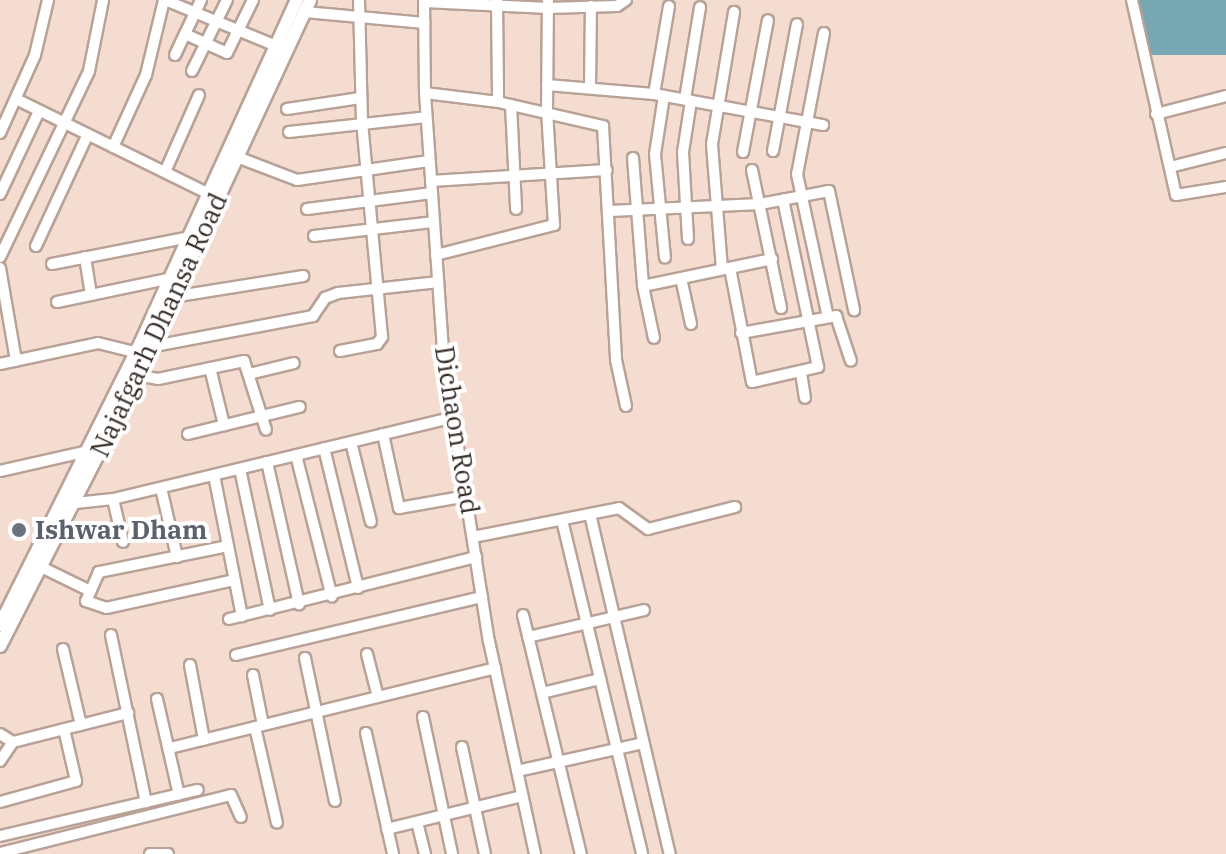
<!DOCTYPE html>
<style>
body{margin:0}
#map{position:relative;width:1226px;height:854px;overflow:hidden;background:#f4dcd1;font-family:"IBM Plex Serif",serif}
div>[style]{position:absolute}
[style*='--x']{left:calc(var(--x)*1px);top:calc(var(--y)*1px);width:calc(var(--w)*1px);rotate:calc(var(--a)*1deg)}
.water>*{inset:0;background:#77a7b3;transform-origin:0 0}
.roads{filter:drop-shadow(2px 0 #b8a196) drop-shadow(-2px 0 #b8a196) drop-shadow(0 2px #b8a196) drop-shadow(0 -2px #b8a196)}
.minor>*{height:10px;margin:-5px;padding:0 5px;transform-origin:5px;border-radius:5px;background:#fff}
.major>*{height:12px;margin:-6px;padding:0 6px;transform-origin:6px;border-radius:6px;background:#fff}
.dots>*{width:22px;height:22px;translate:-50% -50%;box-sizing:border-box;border:4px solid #fff;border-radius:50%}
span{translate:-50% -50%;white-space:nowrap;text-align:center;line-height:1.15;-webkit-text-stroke:8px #fff;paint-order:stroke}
.street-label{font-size:26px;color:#342b26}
.worship-label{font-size:26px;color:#5b616d;font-weight:700}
.left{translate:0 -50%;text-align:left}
</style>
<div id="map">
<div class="water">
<i style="left:1139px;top:0;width:87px;height:55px"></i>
</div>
<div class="roads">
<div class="minor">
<i style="--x:165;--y:0;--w:126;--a:22.5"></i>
<i style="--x:424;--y:0;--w:93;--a:89.4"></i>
<i style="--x:425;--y:93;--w:260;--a:86"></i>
<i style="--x:443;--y:352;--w:293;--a:81"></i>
<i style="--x:489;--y:641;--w:218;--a:77.8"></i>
<i style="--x:497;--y:0;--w:102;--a:89.4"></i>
<i style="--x:1132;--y:0;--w:200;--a:77.3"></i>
<i style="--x:1176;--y:195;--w:51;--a:-9.1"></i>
<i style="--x:424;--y:2;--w:124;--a:2.8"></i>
<i style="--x:548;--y:8;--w:69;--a:-1.7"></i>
<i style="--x:617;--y:6;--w:11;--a:-34"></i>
<i style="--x:305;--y:12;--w:120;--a:5.3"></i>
<i style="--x:824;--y:33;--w:144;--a:100.8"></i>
<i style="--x:797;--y:174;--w:146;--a:77.8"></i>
<i style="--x:185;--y:34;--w:46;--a:24.3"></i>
<i style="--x:227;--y:53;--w:59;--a:-63.9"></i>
<i style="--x:175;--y:55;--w:61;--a:-64.7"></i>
<i style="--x:192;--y:71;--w:79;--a:-63.8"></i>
<i style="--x:547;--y:85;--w:107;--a:4.8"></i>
<i style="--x:654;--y:94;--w:172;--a:10.4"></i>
<i style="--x:590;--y:86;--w:80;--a:-89.3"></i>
<i style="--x:425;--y:93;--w:74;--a:7"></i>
<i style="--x:498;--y:102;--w:108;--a:12.9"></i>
<i style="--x:603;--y:126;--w:234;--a:86.8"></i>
<i style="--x:616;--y:360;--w:47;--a:77.7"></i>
<i style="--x:654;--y:94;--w:89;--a:-80.3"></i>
<i style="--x:664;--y:96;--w:59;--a:98.8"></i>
<i style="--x:655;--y:154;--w:104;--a:84.5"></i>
<i style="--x:16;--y:99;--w:222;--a:26.2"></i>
<i style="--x:685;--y:99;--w:93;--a:-80.7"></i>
<i style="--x:511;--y:105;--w:104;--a:87.2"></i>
<i style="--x:287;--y:109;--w:74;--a:-8.6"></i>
<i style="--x:1156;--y:114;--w:72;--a:-14.4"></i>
<i style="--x:289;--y:132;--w:138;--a:-6.2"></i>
<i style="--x:0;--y:133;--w:85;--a:-65.8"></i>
<i style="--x:35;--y:55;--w:57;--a:-76.7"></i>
<i style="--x:113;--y:147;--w:79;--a:-65.4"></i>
<i style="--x:146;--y:75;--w:77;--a:-76.5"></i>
<i style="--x:773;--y:151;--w:129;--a:-79.3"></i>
<i style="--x:743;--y:152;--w:134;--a:-79.3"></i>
<i style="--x:237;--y:157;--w:64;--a:21"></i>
<i style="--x:297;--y:180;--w:133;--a:-8.2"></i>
<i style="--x:633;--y:158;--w:128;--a:85.5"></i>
<i style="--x:643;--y:286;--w:53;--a:78.1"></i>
<i style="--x:1170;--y:167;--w:58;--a:-14"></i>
<i style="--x:752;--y:170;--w:141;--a:78.1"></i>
<i style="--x:165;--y:172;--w:84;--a:-66.2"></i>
<i style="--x:431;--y:181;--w:176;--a:-3.6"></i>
<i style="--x:0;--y:194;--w:92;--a:-64.8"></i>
<i style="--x:307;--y:209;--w:126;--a:-7.3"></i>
<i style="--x:610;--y:211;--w:150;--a:-2.7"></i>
<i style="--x:760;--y:204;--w:70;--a:-10.7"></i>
<i style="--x:829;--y:191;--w:122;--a:78.1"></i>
<i style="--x:314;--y:236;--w:121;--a:-6.7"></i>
<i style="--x:688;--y:239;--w:87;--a:-93.3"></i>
<i style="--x:683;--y:152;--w:52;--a:-81.1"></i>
<i style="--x:36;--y:246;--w:123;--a:-65.1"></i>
<i style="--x:436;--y:255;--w:122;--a:-14.3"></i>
<i style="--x:554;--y:225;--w:113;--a:-93.5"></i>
<i style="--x:547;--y:112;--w:112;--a:-89.5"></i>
<i style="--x:0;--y:257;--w:206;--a:-64.4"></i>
<i style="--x:89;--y:71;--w:72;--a:-78.8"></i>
<i style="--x:85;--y:257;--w:38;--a:81"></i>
<i style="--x:52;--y:264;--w:136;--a:-11.1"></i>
<i style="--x:0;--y:268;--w:94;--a:80.2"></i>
<i style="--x:730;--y:268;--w:116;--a:79.1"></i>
<i style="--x:752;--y:382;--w:68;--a:-12.8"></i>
<i style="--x:818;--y:367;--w:171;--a:-101.8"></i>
<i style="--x:722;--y:269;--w:125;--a:-94.6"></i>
<i style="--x:712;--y:144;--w:134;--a:-80.5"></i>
<i style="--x:681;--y:278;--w:47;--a:77.7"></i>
<i style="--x:643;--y:286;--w:132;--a:-11.8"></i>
<i style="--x:172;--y:297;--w:133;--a:-9.1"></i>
<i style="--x:57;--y:302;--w:112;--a:-11.8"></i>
<i style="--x:741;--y:333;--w:97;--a:-10.1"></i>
<i style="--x:836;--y:316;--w:47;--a:71.6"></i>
<i style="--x:149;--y:347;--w:167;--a:-10.7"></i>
<i style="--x:313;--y:316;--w:22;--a:-56"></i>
<i style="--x:325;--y:298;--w:14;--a:-21"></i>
<i style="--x:338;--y:293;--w:101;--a:-6.3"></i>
<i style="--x:340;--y:351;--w:38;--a:-11"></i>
<i style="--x:377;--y:344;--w:9;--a:-54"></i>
<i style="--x:382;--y:337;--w:216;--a:-95.3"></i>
<i style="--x:362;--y:122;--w:122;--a:-91.4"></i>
<i style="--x:0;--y:364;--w:100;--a:-12.1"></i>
<i style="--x:98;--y:343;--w:45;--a:14"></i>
<i style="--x:210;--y:368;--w:59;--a:76.2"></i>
<i style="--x:801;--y:373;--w:25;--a:81"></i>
<i style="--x:249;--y:374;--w:46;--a:-13.7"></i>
<i style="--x:136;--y:375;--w:22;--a:10"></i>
<i style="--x:158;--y:379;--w:88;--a:-11.8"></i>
<i style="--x:244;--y:361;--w:72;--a:72.3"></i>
<i style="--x:188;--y:434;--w:115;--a:-13.6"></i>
<i style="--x:383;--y:434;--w:76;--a:77.8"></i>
<i style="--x:399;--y:508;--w:69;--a:-10"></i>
<i style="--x:351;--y:442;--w:82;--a:76"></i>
<i style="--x:324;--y:448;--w:144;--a:76.3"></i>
<i style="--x:296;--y:455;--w:146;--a:75.8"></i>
<i style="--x:267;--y:462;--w:146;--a:77.3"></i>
<i style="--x:240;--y:469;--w:144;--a:78"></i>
<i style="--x:0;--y:471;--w:90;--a:-12.8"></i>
<i style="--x:214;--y:475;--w:144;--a:78.8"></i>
<i style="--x:161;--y:488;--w:71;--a:76.9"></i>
<i style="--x:113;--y:499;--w:44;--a:76.9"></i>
<i style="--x:66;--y:504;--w:47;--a:-6.1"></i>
<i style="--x:113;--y:499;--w:351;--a:-13.5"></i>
<i style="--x:590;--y:514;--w:349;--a:76.8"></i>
<i style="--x:562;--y:520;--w:343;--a:76.5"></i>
<i style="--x:473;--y:537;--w:149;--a:-11.2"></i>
<i style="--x:619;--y:508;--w:36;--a:36"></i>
<i style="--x:648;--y:529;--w:90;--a:-14.2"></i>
<i style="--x:228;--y:546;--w:132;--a:168.6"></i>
<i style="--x:99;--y:572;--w:32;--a:114"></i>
<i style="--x:86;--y:601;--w:21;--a:19"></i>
<i style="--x:106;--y:608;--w:131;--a:-12.3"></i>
<i style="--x:35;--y:564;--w:61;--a:26.1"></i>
<i style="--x:523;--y:615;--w:246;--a:76.4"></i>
<i style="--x:229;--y:619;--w:255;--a:-14.1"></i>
<i style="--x:111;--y:635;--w:171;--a:78.2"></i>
<i style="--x:528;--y:637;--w:119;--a:-13.1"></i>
<i style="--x:63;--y:649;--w:78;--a:76.7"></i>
<i style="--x:367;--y:654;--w:44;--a:75.7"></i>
<i style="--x:236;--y:655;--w:253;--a:-13.3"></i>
<i style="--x:305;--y:658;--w:146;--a:78.2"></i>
<i style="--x:190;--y:665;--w:76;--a:79.4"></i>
<i style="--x:253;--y:675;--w:51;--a:78.7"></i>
<i style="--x:542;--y:693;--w:60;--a:-13.6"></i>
<i style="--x:157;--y:699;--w:98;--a:77.1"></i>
<i style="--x:423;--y:717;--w:140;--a:78"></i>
<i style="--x:255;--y:727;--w:98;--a:77.1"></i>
<i style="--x:366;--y:733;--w:124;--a:77.4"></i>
<i style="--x:0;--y:734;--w:15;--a:32"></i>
<i style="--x:13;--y:742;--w:119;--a:-14.2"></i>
<i style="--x:462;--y:747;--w:109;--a:77.9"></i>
<i style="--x:170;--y:748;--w:335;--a:-13.8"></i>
<i style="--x:0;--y:761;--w:23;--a:-56"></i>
<i style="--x:517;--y:771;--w:129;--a:-12.5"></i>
<i style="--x:0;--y:802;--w:79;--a:-15.4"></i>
<i style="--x:76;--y:781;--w:53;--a:-103"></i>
<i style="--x:417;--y:822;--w:33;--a:76"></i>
<i style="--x:387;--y:829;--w:139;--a:-13.7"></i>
<i style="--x:0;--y:836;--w:203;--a:-13.1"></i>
<i style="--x:0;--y:853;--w:238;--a:-14.1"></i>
<i style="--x:231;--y:795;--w:24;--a:66"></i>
<i style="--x:150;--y:854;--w:18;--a:0"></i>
</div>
<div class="major">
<i style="--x:0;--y:625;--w:316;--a:-63.5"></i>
<i style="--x:141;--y:342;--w:376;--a:-65.5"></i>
<i style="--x:0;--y:646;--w:244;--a:-62.9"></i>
<i style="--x:111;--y:429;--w:473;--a:-65.1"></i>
</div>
</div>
<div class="dots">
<i style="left:19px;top:530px;background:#6b7280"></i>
</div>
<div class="street-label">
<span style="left:159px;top:325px;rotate:-65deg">Najafgarh Dhansa Road</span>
<span style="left:457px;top:430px;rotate:81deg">Dichaon Road</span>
</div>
<div class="worship-label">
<span class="left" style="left:35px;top:530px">Ishwar Dham</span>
</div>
</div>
